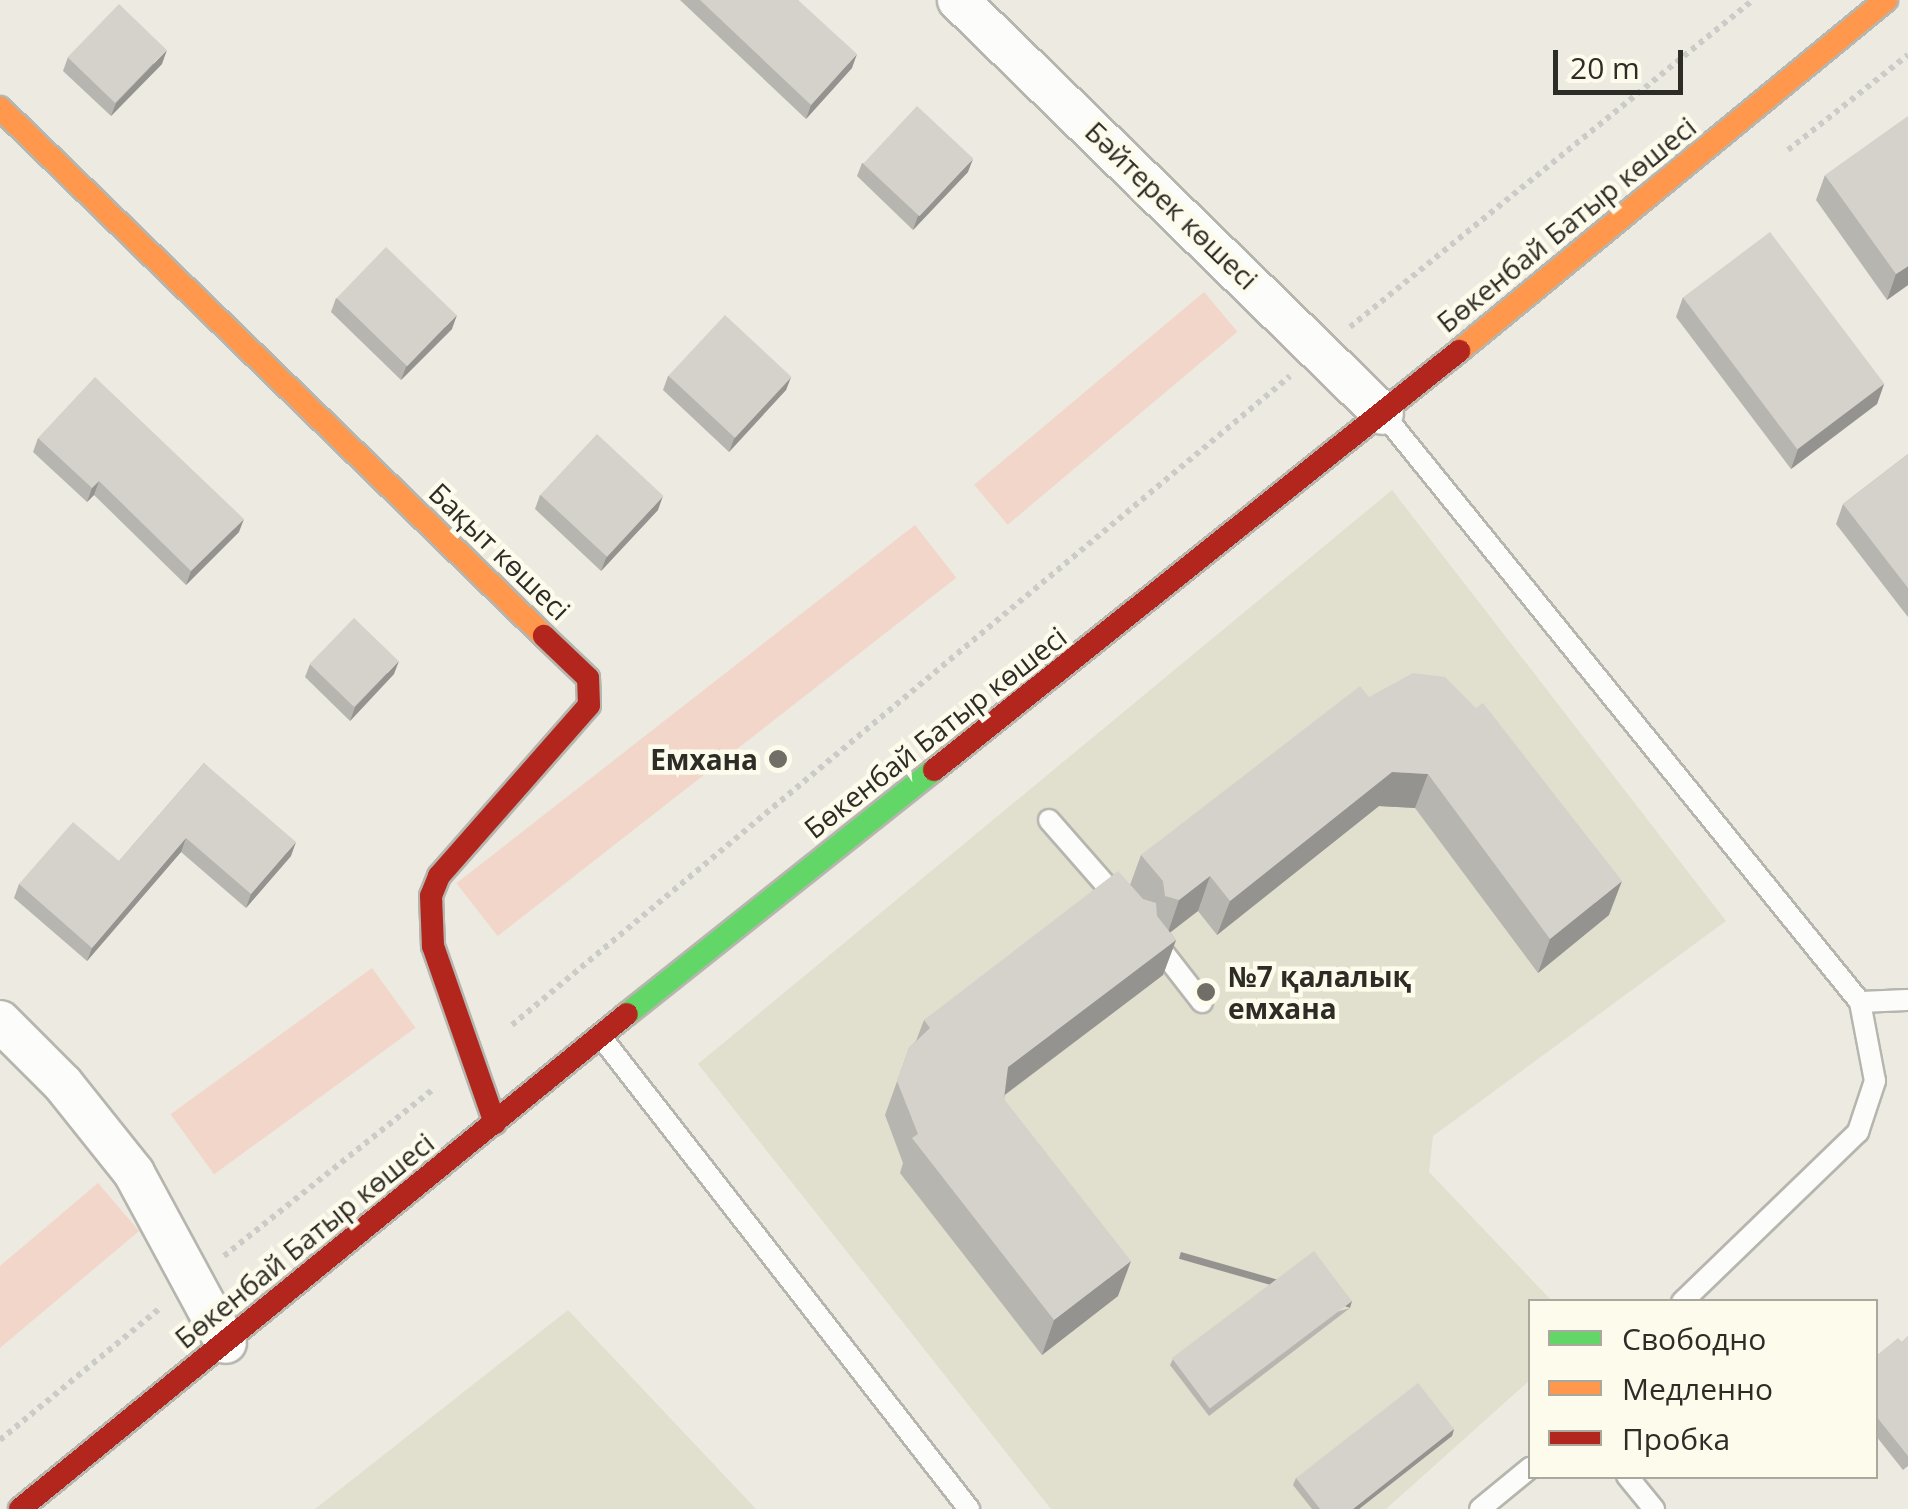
<!DOCTYPE html>
<meta charset="utf-8">
<style>
body{margin:0}
#map{position:relative;width:1908px;height:1509px;overflow:hidden;background:#eceae1;font-family:"Open Sans",sans-serif}
div>[style]{position:absolute}
[style*='--x']{left:calc(var(--x)*1px);top:calc(var(--y)*1px);width:calc(var(--w)*1px);rotate:calc(var(--a)*1deg)}
.built>*{inset:0;background:#e1dfce}
.green>*{inset:0;background:#f2d6c9;transform-origin:0 0}
.path>*{height:6px;margin-top:-3px;transform-origin:0;background:repeating-linear-gradient(90deg,#cbcbc7 0 5px,transparent 0 10px)}
.roads{filter:drop-shadow(2px 0 #b6b5ae) drop-shadow(-2px 0 #b6b5ae) drop-shadow(0 2px #b6b5ae) drop-shadow(0 -2px #b6b5ae)}
.lane>*{height:20px;margin:-10px;padding:0 10px;transform-origin:10px;border-radius:10px;background:#fcfcfa}
.street>*{height:40px;margin:-20px;padding:0 20px;transform-origin:20px;border-radius:20px;background:#fcfcfa}
.fast>*{height:22px;margin:-11px;padding:0 11px;transform-origin:11px;border-radius:11px;background:#63d668}
.slow>*{height:22px;margin:-11px;padding:0 11px;transform-origin:11px;border-radius:11px;background:#ff974d}
.jam>*{height:22px;margin:-11px;padding:0 11px;transform-origin:11px;border-radius:11px;background:#b3261e}
.wall>*{inset:0;background:#b7b5af}
.shaded-wall>*{inset:0;background:#95938f;transform-origin:0 0}
.building>*{inset:0;background:#d5d2cc;transform-origin:0 0}
.dots>*{width:28px;height:28px;translate:-50% -50%;box-sizing:border-box;border:5px solid #fdfbeb;border-radius:50%}
span{translate:-50% -50%;white-space:nowrap;text-align:center;line-height:1.15;-webkit-text-stroke:9px #fdfbeb;paint-order:stroke}
.street-label{font-size:28px;color:#2d2c26}
.poi-label{font-size:28px;color:#2d2c26;font-weight:700}
.right{translate:-100% -50%;text-align:right}
.left{translate:0 -50%;text-align:left}
.legend{position:absolute;left:1528px;top:1299px;width:350px;height:180px;box-sizing:border-box;background:#fdfbeb;border:2px solid #aaa89c;margin:0;padding:12px 18px;list-style:none;font-size:30px;color:#2d2c26}
.legend li{display:flex;align-items:center;gap:20px;height:50px}
.legend b{width:50px;border:2px solid #aaa89c}
.scale{position:absolute;left:1553px;top:50px;width:130px;height:45px;box-sizing:border-box;border:5px solid #2d2c26;border-top:0;padding-left:12px;font-size:30px;line-height:35px;white-space:nowrap;color:#2d2c26;-webkit-text-stroke:8px #fdfbeb;paint-order:stroke}
</style>
<div id="map">
<div class="built">
<i style="clip-path:polygon(1392px 490px,1726px 921px,1433px 1136px,1429px 1172px,1552px 1301px,1530px 1302px,1530px 1380px,1386px 1509px,1051px 1509px,698px 1064px)"></i>
<i style="clip-path:polygon(568px 1310px,756px 1509px,315px 1509px)"></i>
</div>
<div class="green">
<i style="left:1204px;top:292px;width:52px;height:300px;rotate:50deg"></i>
<i style="left:915px;top:525px;width:67px;height:582px;rotate:52deg"></i>
<i style="left:372px;top:968px;width:74px;height:249px;rotate:54deg"></i>
<i style="clip-path:polygon(98px 1183px,139px 1231px,0 1348px,0 1266px)"></i>
</div>
<div class="path">
<i style="--x:1788;--y:150;--w:153;--a:-38.4"></i>
<i style="--x:1350;--y:327;--w:519;--a:-39.06"></i>
<i style="--x:512;--y:1025;--w:1013;--a:-39.83"></i>
<i style="--x:224;--y:1256;--w:268;--a:-38.6"></i>
<i style="--x:0;--y:1440;--w:207;--a:-39.5"></i>
</div>
<div class="roads">
<div class="lane">
<i style="--x:1384;--y:415;--w:756;--a:50.96"></i>
<i style="--x:1860;--y:1002;--w:48;--a:-2.4"></i>
<i style="--x:1049;--y:820;--w:106;--a:48.8"></i>
<i style="--x:1156;--y:943;--w:75;--a:52.1"></i>
<i style="--x:601;--y:1037;--w:599;--a:52.06"></i>
<i style="--x:1682;--y:1302;--w:245;--a:-44"></i>
<i style="--x:1858;--y:1132;--w:54;--a:-71.6"></i>
<i style="--x:1875;--y:1081;--w:80;--a:-100.8"></i>
<i style="--x:1627;--y:1476;--w:43;--a:50.7"></i>
<i style="--x:1480;--y:1509;--w:65;--a:-39.4"></i>
</div>
<div class="street">
<i style="--x:958;--y:0;--w:593;--a:44.25"></i>
<i style="--x:0;--y:1021;--w:89;--a:45"></i>
<i style="--x:63;--y:1084;--w:114;--a:51.4"></i>
<i style="--x:134;--y:1173;--w:193;--a:61.6"></i>
</div>
<div class="fast">
<i style="--x:627;--y:1014;--w:392;--a:-38.5"></i>
</div>
<div class="slow">
<i style="--x:0;--y:108;--w:758;--a:44.14"></i>
<i style="--x:1459;--y:351;--w:553;--a:-39.42"></i>
</div>
<div class="jam">
<i style="--x:934;--y:770;--w:672;--a:-38.59"></i>
<i style="--x:495;--y:1123;--w:188;--a:-109.3"></i>
<i style="--x:433;--y:946;--w:50;--a:-92.3"></i>
<i style="--x:431;--y:896;--w:22;--a:-68"></i>
<i style="--x:439;--y:876;--w:227;--a:-48.7"></i>
<i style="--x:589;--y:705;--w:27;--a:-92"></i>
<i style="--x:588;--y:678;--w:61;--a:-136.3"></i>
<i style="--x:20;--y:1509;--w:783;--a:-39.2"></i>
</div>
</div>
<div class="wall">
<i style="clip-path:polygon(680px 0,798px 0,852px 68px,806px 119px)"></i>
<i style="clip-path:polygon(68px 57px,162px 64px,111px 116px,63px 71px)"></i>
<i style="clip-path:polygon(862px 163px,968px 172px,913px 230px,857px 176px)"></i>
<i style="clip-path:polygon(1825px 175px,1908px 285px,1887px 300px,1816px 200px)"></i>
<i style="clip-path:polygon(1683px 297px,1884px 384px,1877px 404px,1791px 469px,1676px 317px)"></i>
<i style="clip-path:polygon(336px 298px,452px 329px,401px 380px,331px 312px)"></i>
<i style="clip-path:polygon(668px 376px,791px 377px,786px 390px,729px 452px,663px 390px)"></i>
<i style="clip-path:polygon(38px 438px,239px 532px,186px 585px,94px 495px,87px 502px,33px 452px)"></i>
<i style="clip-path:polygon(1908px 454px,1908px 617px,1836px 524px,1843px 504px)"></i>
<i style="clip-path:polygon(540px 495px,658px 510px,601px 571px,535px 509px)"></i>
<i style="clip-path:polygon(310px 664px,394px 674px,350px 721px,305px 677px)"></i>
<i style="clip-path:polygon(1369px 697px,1609px 915px,1538px 973px,1415px 808px,1379px 806px,1217px 935px,1198px 911px,1170px 932px,1176px 940px,1163px 975px,1005px 1095px,1004px 1099px,1118px 1296px,1042px 1355px,900px 1173px,903px 1163px,885px 1115px,909px 1048px,916px 1041px,924px 1020px,1130px 885px,1141px 855px)"></i>
<i style="clip-path:polygon(204px 763px,291px 856px,246px 908px,181px 852px,87px 961px,14px 898px,19px 884px,119px 861px)"></i>
<i style="clip-path:polygon(1350px 1308px,1209px 1416px,1170px 1365px,1173px 1359px)"></i>
<i style="clip-path:polygon(1908px 1336px,1908px 1466px,1903px 1470px,1876px 1436px,1876px 1356px,1902px 1342px)"></i>
<i style="clip-path:polygon(1454px 1429px,1452px 1436px,1359px 1509px,1312px 1509px,1293px 1485px,1296px 1478px)"></i>
</div>
<div class="shaded-wall">
<i style="clip-path:polygon(167px 50px,162px 64px,111px 116px,116px 103px)"></i>
<i style="clip-path:polygon(857px 54px,852px 68px,806px 119px,811px 105px)"></i>
<i style="clip-path:polygon(973px 159px,968px 172px,913px 230px,918px 216px)"></i>
<i style="clip-path:polygon(1908px 266px,1908px 285px,1887px 300px,1896px 274px)"></i>
<i style="clip-path:polygon(457px 315px,452px 329px,401px 380px,406px 367px)"></i>
<i style="clip-path:polygon(791px 377px,786px 390px,729px 452px,734px 439px)"></i>
<i style="clip-path:polygon(1884px 384px,1877px 404px,1791px 469px,1798px 449px)"></i>
<i style="clip-path:polygon(99px 481px,94px 495px,87px 502px,92px 488px)"></i>
<i style="clip-path:polygon(663px 496px,658px 510px,601px 571px,606px 558px)"></i>
<i style="clip-path:polygon(244px 519px,239px 532px,186px 585px,191px 571px)"></i>
<i style="clip-path:polygon(399px 661px,394px 674px,350px 721px,355px 707px)"></i>
<i style="clip-path:polygon(1392px 772px,1428px 774px,1415px 808px,1379px 806px,1217px 935px,1230px 901px)"></i>
<i style="clip-path:polygon(186px 838px,181px 852px,87px 961px,92px 948px)"></i>
<i style="clip-path:polygon(296px 842px,291px 856px,246px 908px,251px 894px)"></i>
<i style="clip-path:polygon(1210px 876px,1198px 911px,1167px 935px,1179px 900px)"></i>
<i style="clip-path:polygon(1622px 881px,1609px 915px,1538px 973px,1550px 939px)"></i>
<i style="clip-path:polygon(1176px 940px,1163px 975px,995px 1102px,1008px 1067px)"></i>
<i style="clip-path:polygon(1131px 1261px,1118px 1296px,1042px 1355px,1054px 1320px)"></i>
<i style="left:1352px;top:1301px;width:7px;height:178px;rotate:106deg"></i>
<i style="clip-path:polygon(1454px 1429px,1452px 1436px,1359px 1509px,1353px 1509px)"></i>
</div>
<div class="building">
<i style="clip-path:polygon(700px 0,798px 0,857px 54px,811px 105px)"></i>
<i style="left:119px;top:4px;width:66px;height:74px;rotate:44deg"></i>
<i style="left:917px;top:106px;width:77px;height:79px;rotate:43deg"></i>
<i style="clip-path:polygon(1908px 116px,1908px 266px,1896px 274px,1825px 175px)"></i>
<i style="left:1770px;top:232px;width:190px;height:109px;rotate:53deg"></i>
<i style="left:386px;top:247px;width:98px;height:71px;rotate:44deg"></i>
<i style="left:725px;top:315px;width:91px;height:83px;rotate:43deg"></i>
<i style="clip-path:polygon(95px 377px,244px 519px,191px 571px,99px 481px,92px 488px,38px 438px)"></i>
<i style="left:597px;top:434px;width:91px;height:83px;rotate:43deg"></i>
<i style="clip-path:polygon(1908px 454px,1908px 588px,1843px 504px)"></i>
<i style="left:354px;top:618px;width:62px;height:64px;rotate:44deg"></i>
<i style="clip-path:polygon(1413px 673px,1445px 677px,1476px 708px,1483px 703px,1622px 881px,1550px 939px,1428px 774px,1392px 772px,1230px 901px,1210px 876px,1179px 900px,1165px 896px,1163px 881px,1141px 855px,1360px 686px,1369px 697px)"></i>
<i style="clip-path:polygon(204px 763px,296px 842px,251px 894px,186px 838px,92px 948px,19px 884px,73px 822px,119px 861px)"></i>
<i style="clip-path:polygon(1118px 871px,1143px 899px,1156px 903px,1157px 916px,1176px 940px,1008px 1067px,1004px 1099px,1131px 1261px,1054px 1320px,912px 1138px,918px 1134px,897px 1081px,909px 1048px,930px 1028px,924px 1020px)"></i>
<i style="left:1314px;top:1251px;width:63px;height:178px;rotate:53deg"></i>
<i style="clip-path:polygon(1908px 1336px,1908px 1456px,1876px 1416px,1876px 1356px,1898px 1338px,1902px 1342px)"></i>
<i style="clip-path:polygon(1418px 1383px,1454px 1429px,1353px 1509px,1320px 1509px,1296px 1478px)"></i>
</div>
<div class="dots">
<i style="left:778px;top:759px;background:#706e67"></i>
<i style="left:1206px;top:992px;background:#706e67"></i>
</div>
<div class="street-label">
<span style="left:1172px;top:205px;rotate:44deg">Бәйтерек көшесі</span>
<span style="left:1566px;top:224px;rotate:-39deg">Бөкенбай Батыр көшесі</span>
<span style="left:500px;top:551px;rotate:44deg">Бақыт көшесі</span>
<span style="left:935px;top:732px;rotate:-38deg">Бөкенбай Батыр көшесі</span>
<span style="left:304px;top:1240px;rotate:-39deg">Бөкенбай Батыр көшесі</span>
</div>
<div class="poi-label">
<span class="right" style="left:758px;top:759px">Емхана</span>
<span class="left" style="left:1228px;top:992px">№7 қалалық<br>емхана</span>
</div>
<ul class="legend">
<li><b style="height:12px;background:#63d668"></b>Свободно</li>
<li><b style="height:12px;background:#ff974d"></b>Медленно</li>
<li><b style="height:12px;background:#b3261e"></b>Пробка</li>
</ul>
<div class="scale">20 m</div>
</div>
